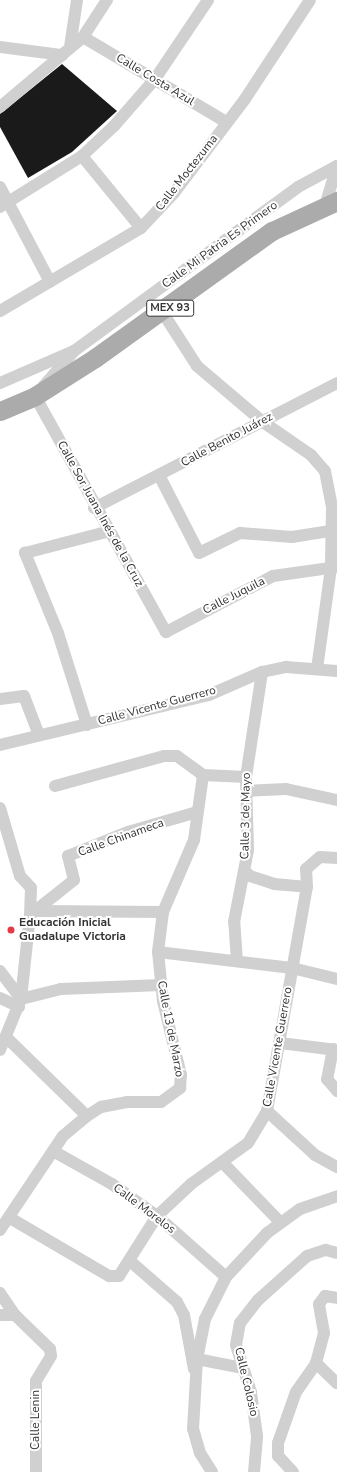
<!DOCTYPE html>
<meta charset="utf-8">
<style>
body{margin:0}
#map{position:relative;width:337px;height:1472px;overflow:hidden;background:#fff;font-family:"Nunito Sans",sans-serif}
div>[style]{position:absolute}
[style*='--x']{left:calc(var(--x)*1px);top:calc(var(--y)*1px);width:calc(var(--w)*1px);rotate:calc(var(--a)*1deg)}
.building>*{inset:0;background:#1a1a1a}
.minor>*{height:12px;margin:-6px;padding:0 6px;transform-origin:6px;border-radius:6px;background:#d0d0d0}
.primary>*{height:19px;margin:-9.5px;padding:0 9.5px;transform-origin:9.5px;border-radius:9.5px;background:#ababab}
.dots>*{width:11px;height:11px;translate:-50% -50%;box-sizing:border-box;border:2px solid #fff;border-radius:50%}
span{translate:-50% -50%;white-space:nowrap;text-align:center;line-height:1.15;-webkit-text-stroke:4px #fff;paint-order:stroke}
.shield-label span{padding:1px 3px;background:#fff;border:1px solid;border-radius:3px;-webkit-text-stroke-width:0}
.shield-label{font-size:11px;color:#333;font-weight:700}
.street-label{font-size:12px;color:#333}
.poi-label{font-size:12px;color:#333;font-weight:700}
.left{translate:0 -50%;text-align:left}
</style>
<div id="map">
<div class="building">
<i style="clip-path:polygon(62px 64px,117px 111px,72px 152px,28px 178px,0 127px,0 114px)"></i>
</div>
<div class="minor">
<i style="--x:83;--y:37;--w:166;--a:30.7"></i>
<i style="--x:0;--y:47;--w:63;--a:7.4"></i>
<i style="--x:70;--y:47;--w:48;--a:-81.5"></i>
<i style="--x:0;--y:107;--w:109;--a:-40.1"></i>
<i style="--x:83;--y:37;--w:44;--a:-57"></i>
<i style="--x:82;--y:156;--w:93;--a:50.7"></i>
<i style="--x:0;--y:187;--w:107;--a:62.2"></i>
<i style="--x:325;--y:206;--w:42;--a:-73.3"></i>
<i style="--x:0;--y:207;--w:97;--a:-31.9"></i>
<i style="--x:82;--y:156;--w:44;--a:-43.2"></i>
<i style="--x:114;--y:126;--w:62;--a:-48.9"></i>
<i style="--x:155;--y:79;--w:95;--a:-56.1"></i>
<i style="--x:0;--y:311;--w:164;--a:-30.5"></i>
<i style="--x:141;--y:228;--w:48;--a:-46.7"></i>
<i style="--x:174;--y:193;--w:118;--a:-52.9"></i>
<i style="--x:245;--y:99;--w:118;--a:-56.7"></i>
<i style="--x:163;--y:313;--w:63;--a:57.3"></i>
<i style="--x:197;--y:366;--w:87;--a:40.3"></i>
<i style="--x:263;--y:422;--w:58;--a:34.5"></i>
<i style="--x:311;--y:455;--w:21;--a:49"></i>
<i style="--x:325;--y:471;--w:38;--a:79"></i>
<i style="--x:332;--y:508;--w:60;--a:91"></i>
<i style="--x:331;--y:568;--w:102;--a:97.9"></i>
<i style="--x:74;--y:351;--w:60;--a:130.9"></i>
<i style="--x:35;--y:396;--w:270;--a:61"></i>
<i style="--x:166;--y:632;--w:121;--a:-27.6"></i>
<i style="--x:273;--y:576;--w:65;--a:-8"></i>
<i style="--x:0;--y:383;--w:81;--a:-23.4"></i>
<i style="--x:74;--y:351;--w:278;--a:-36.2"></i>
<i style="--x:298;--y:187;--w:44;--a:-28.3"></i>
<i style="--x:160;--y:477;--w:85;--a:62.8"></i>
<i style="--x:199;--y:553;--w:46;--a:-26"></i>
<i style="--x:240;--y:533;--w:52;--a:4.4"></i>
<i style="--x:292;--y:537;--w:39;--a:-9"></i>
<i style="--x:94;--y:508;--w:273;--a:-27.2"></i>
<i style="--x:0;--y:699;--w:24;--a:-7"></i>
<i style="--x:24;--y:696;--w:40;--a:69"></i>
<i style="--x:87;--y:725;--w:96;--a:-107.5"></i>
<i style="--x:58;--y:633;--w:87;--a:-112.4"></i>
<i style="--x:25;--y:553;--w:88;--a:-14.5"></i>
<i style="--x:0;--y:745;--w:215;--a:-13.5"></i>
<i style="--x:209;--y:695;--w:58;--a:-23.5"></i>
<i style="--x:262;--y:672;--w:25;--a:-12"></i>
<i style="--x:286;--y:667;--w:51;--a:4.5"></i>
<i style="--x:203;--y:775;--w:43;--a:2.7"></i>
<i style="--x:55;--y:786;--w:113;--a:-15.4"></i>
<i style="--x:164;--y:756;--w:13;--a:0"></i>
<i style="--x:177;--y:756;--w:32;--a:36"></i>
<i style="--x:246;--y:791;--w:40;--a:-2.9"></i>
<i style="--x:286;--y:789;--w:52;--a:12.2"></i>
<i style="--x:0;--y:808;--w:71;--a:73.6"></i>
<i style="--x:20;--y:876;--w:16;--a:47"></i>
<i style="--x:31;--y:888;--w:27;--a:92"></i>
<i style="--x:245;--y:871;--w:7;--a:45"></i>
<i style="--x:250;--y:876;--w:25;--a:18"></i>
<i style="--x:274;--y:884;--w:33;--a:5"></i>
<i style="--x:37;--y:911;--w:126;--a:0.5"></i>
<i style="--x:158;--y:952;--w:135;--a:6.8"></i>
<i style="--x:292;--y:968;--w:46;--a:13.7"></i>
<i style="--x:237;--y:961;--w:39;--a:-94"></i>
<i style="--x:234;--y:922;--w:73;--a:-79"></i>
<i style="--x:248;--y:850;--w:73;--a:-91.6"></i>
<i style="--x:246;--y:777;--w:106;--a:-81.3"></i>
<i style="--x:0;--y:971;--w:35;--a:53"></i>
<i style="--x:21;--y:999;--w:55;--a:112.4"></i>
<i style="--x:161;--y:985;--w:100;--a:177.7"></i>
<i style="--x:61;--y:989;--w:41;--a:166"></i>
<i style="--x:21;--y:999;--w:84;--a:-83.9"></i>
<i style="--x:30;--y:915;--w:56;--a:-38.5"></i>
<i style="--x:74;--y:880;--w:25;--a:-104"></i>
<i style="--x:68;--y:856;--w:65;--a:-21.8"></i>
<i style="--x:128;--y:832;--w:72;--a:-16.2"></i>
<i style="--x:0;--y:998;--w:21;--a:25"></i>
<i style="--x:6;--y:1037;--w:113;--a:44.3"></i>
<i style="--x:280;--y:1043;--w:57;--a:7"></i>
<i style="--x:333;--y:1049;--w:31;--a:101"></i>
<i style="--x:327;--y:1079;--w:16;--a:50"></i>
<i style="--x:267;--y:1111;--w:65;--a:42.5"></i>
<i style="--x:315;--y:1155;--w:25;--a:29"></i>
<i style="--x:53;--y:1151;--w:68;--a:29.2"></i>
<i style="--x:112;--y:1184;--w:55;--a:35.4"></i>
<i style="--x:157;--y:1216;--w:92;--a:41.5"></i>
<i style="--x:222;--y:1162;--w:83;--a:46"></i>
<i style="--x:10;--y:1218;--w:115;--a:30.4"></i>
<i style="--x:109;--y:1276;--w:10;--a:0"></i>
<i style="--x:119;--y:1276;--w:71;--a:-57.7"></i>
<i style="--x:157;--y:1216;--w:47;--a:-43.3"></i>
<i style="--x:191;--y:1184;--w:70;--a:-35.7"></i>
<i style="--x:248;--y:1143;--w:37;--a:-59"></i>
<i style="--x:267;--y:1111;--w:228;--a:-79.9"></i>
<i style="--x:307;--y:887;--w:18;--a:-93"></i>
<i style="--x:306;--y:869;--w:18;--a:-41"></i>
<i style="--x:320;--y:857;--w:17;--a:3"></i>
<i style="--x:0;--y:1230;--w:113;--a:-56.2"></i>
<i style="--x:63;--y:1136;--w:31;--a:-40"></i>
<i style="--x:87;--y:1116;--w:17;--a:-33"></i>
<i style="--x:101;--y:1107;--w:26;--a:-11"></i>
<i style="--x:127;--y:1102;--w:34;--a:0"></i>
<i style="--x:161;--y:1102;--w:24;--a:-36"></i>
<i style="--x:180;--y:1088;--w:13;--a:-86"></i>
<i style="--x:181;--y:1075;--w:76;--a:-103.7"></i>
<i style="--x:163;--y:1001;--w:49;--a:-95.8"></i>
<i style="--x:158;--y:952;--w:40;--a:-82.9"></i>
<i style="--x:163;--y:912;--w:78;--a:-66.7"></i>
<i style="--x:194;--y:840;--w:66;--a:-82.1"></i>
<i style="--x:130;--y:1261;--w:62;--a:41.1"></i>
<i style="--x:177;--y:1302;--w:15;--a:62"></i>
<i style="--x:184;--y:1315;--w:55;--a:79.5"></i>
<i style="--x:0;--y:1293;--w:27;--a:56"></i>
<i style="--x:15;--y:1315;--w:49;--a:44.2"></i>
<i style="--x:50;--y:1349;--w:7;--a:82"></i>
<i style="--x:51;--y:1356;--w:29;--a:121"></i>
<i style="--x:36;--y:1381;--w:91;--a:90"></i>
<i style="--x:0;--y:1315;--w:15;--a:0"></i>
<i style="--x:197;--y:1359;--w:47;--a:11.1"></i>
<i style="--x:316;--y:1363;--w:29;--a:44"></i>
<i style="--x:212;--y:1472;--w:22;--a:-122"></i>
<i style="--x:200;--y:1453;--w:25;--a:-106"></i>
<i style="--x:193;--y:1429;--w:70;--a:-86.7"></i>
<i style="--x:197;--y:1359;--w:41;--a:-78.7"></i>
<i style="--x:205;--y:1319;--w:47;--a:-63.4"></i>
<i style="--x:226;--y:1277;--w:60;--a:-47"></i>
<i style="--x:267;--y:1233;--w:41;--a:-36"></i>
<i style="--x:300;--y:1209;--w:39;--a:-19"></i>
<i style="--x:254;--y:1472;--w:36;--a:-85"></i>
<i style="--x:257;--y:1436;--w:44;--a:-97.8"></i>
<i style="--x:251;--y:1392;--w:49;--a:-107.7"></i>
<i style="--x:236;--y:1345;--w:22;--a:-80"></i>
<i style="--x:240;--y:1323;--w:29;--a:-52"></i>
<i style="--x:258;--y:1300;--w:66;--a:-41.9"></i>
<i style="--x:307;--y:1256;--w:20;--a:-18"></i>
<i style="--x:326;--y:1250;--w:11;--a:15"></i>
<i style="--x:293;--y:1472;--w:22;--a:-133"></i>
<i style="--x:278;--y:1456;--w:13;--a:-90"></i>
<i style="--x:278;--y:1443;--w:54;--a:-70.6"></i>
<i style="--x:296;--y:1392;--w:35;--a:-55"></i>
<i style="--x:316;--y:1363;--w:31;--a:-75"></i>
<i style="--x:324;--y:1333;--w:29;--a:-100"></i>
<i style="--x:319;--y:1304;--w:10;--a:-53"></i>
<i style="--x:325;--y:1296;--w:12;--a:9"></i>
</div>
<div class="primary">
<i style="--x:0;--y:411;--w:38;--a:-23"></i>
<i style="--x:35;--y:396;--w:71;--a:-32.3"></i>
<i style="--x:95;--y:358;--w:218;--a:-35.7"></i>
<i style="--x:272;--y:231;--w:72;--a:-24.8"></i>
</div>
<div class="dots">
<i style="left:11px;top:930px;background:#e63946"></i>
</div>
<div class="shield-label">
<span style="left:170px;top:308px">MEX 93</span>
</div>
<div class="street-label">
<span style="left:155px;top:80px;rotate:31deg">Calle Costa Azul</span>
<span style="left:187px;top:173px;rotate:-52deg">Calle Moctezuma</span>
<span style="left:220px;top:245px;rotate:-36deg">Calle Mi Patria Es Primero</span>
<span style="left:227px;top:440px;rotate:-28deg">Calle Benito Juárez</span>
<span style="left:100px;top:514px;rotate:61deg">Calle Sor Juana Inés de la Cruz</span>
<span style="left:234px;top:596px;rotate:-27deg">Calle Juquila</span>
<span style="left:157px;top:706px;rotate:-15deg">Calle Vicente Guerrero</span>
<span style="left:246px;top:816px;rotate:-89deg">Calle 3 de Mayo</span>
<span style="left:121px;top:838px;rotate:-20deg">Calle Chinameca</span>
<span style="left:170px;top:1029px;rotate:79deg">Calle 13 de Marzo</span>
<span style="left:278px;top:1047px;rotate:-80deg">Calle Vicente Guerrero</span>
<span style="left:144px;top:1209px;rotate:37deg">Calle Morelos</span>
<span style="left:246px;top:1382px;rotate:77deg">Calle Colosio</span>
<span style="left:36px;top:1420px;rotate:-90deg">Calle Lenin</span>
</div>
<div class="poi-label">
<span class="left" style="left:19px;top:930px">Educación Inicial<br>Guadalupe Victoria</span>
</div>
</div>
